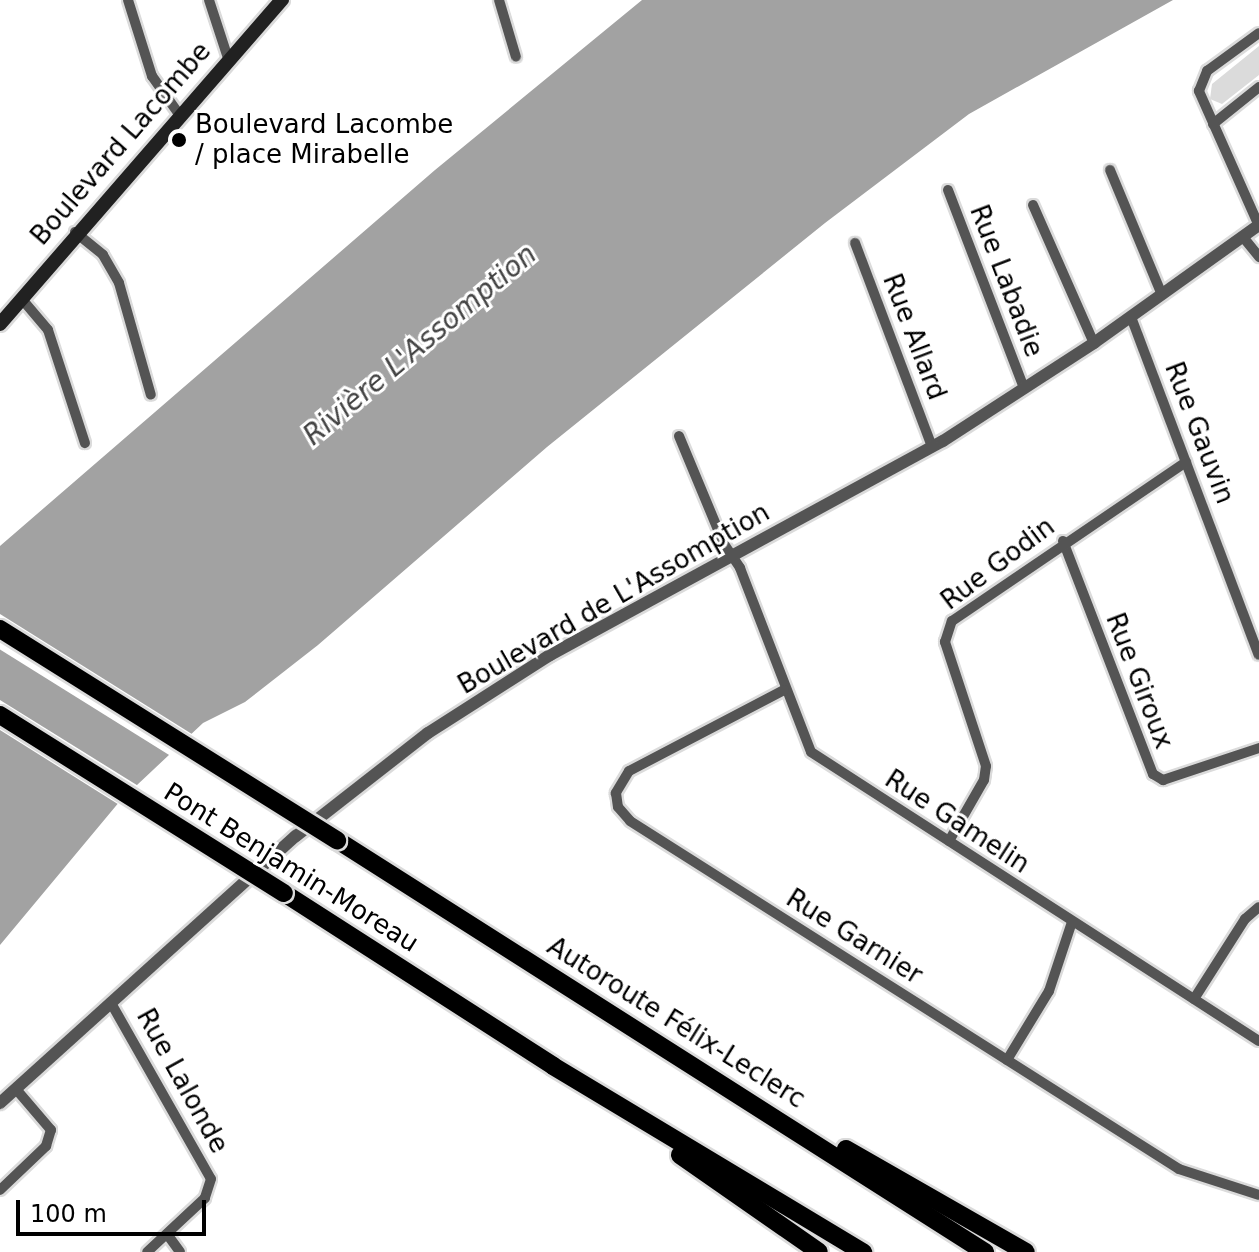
<!DOCTYPE html>
<meta charset="utf-8">
<style>
body{margin:0}
#map{position:relative;width:1259px;height:1252px;overflow:hidden;background:#fff;font-family:"DejaVu Sans",sans-serif}
div>[style]{position:absolute}
[style*='--x']{left:calc(var(--x)*1px);top:calc(var(--y)*1px);width:calc(var(--w)*1px);rotate:calc(var(--a)*1deg)}
.green>*{inset:0;background:#dbdbdb}
.water>*{inset:0;background:#a2a2a2}
.pier>*{inset:0;background:#fff;transform-origin:0 0}
.roads{filter:drop-shadow(2px 0 #dbdbdb) drop-shadow(-2px 0 #dbdbdb) drop-shadow(0 2px #dbdbdb) drop-shadow(0 -2px #dbdbdb)}
.minor>*{height:10px;margin:-5px;padding:0 5px;transform-origin:5px;border-radius:5px;background:#545454}
.tertiary>*{height:12px;margin:-6px;padding:0 6px;transform-origin:6px;border-radius:6px;background:#545454}
.secondary>*{height:14px;margin:-7px;padding:0 7px;transform-origin:7px;border-radius:7px;background:#212121}
.motorway>*{height:18px;margin:-9px;padding:0 9px;transform-origin:9px;border-radius:9px;background:#000}
.bridges{filter:drop-shadow(2px 0 #dbdbdb) drop-shadow(-2px 0 #dbdbdb) drop-shadow(0 2px #dbdbdb) drop-shadow(0 -2px #dbdbdb)}
.motorway-bridge>*{height:18px;margin:-9px;padding:0 9px;transform-origin:9px;border-radius:9px;background:#000}
.dots>*{width:22px;height:22px;translate:-50% -50%;box-sizing:border-box;border:4px solid #fff;border-radius:50%}
span{translate:-50% -50%;white-space:nowrap;text-align:center;line-height:1.15;-webkit-text-stroke:6px #fff;paint-order:stroke}
.poi-label{font-size:26px;color:#000}
.left{translate:0 -50%;text-align:left}
.street-label{font-size:26px;color:#000}
.water-label{font-size:28px;color:#434343;font-style:italic}
.scale{position:absolute;left:16px;top:1200px;width:190px;height:36px;box-sizing:border-box;border:4px solid #000;border-top:0;padding-left:10px;font-size:24px;line-height:28px;white-space:nowrap;color:#000;-webkit-text-stroke:6px #fff;paint-order:stroke}
</style>
<div id="map">
<div class="green">
<i style="clip-path:polygon(1259px 46px,1259px 75px,1222px 104px,1210px 99px,1212px 84px)"></i>
</div>
<div class="water">
<i style="clip-path:polygon(642px 0,1173px 0,969px 114px,825px 223px,547px 447px,318px 645px,245px 702px,203px 723px,120px 801px,0 945px,0 546px,435px 170px)"></i>
</div>
<div class="pier">
<i style="left:0;top:614px;width:230px;height:30px;rotate:32deg"></i>
<i style="clip-path:polygon(0 700px,140px 787px,121px 806px,0 730px)"></i>
</div>
<div class="roads">
<div class="minor">
<i style="--x:128;--y:0;--w:80;--a:72.5"></i>
<i style="--x:152;--y:76;--w:50;--a:54.7"></i>
<i style="--x:209;--y:0;--w:61;--a:71.9"></i>
<i style="--x:499;--y:0;--w:59;--a:73.4"></i>
<i style="--x:1213;--y:124;--w:59;--a:-38.8"></i>
<i style="--x:1110;--y:170;--w:135;--a:67.4"></i>
<i style="--x:948;--y:190;--w:212;--a:69"></i>
<i style="--x:1033;--y:205;--w:151;--a:66.2"></i>
<i style="--x:1259;--y:226;--w:148;--a:-114"></i>
<i style="--x:1199;--y:91;--w:22;--a:-68"></i>
<i style="--x:1207;--y:71;--w:64;--a:-36.2"></i>
<i style="--x:75;--y:232;--w:36;--a:39"></i>
<i style="--x:103;--y:255;--w:32;--a:60"></i>
<i style="--x:119;--y:283;--w:116;--a:74.1"></i>
<i style="--x:1243;--y:237;--w:26;--a:51"></i>
<i style="--x:855;--y:243;--w:218;--a:69.3"></i>
<i style="--x:21;--y:298;--w:42;--a:49.8"></i>
<i style="--x:48;--y:330;--w:119;--a:71.9"></i>
<i style="--x:1131;--y:317;--w:361;--a:69.3"></i>
<i style="--x:679;--y:436;--w:117;--a:67.4"></i>
<i style="--x:724;--y:544;--w:29;--a:56"></i>
<i style="--x:740;--y:568;--w:197;--a:68.9"></i>
<i style="--x:811;--y:752;--w:533;--a:32.83"></i>
<i style="--x:1063;--y:541;--w:250;--a:68.9"></i>
<i style="--x:1153;--y:774;--w:12;--a:31"></i>
<i style="--x:1163;--y:780;--w:101;--a:-18.4"></i>
<i style="--x:784;--y:690;--w:175;--a:152.4"></i>
<i style="--x:629;--y:771;--w:26;--a:121"></i>
<i style="--x:616;--y:793;--w:14;--a:82"></i>
<i style="--x:618;--y:807;--w:18;--a:49"></i>
<i style="--x:630;--y:821;--w:650;--a:32.37"></i>
<i style="--x:1179;--y:1169;--w:84;--a:18"></i>
<i style="--x:949;--y:841;--w:70;--a:-60.2"></i>
<i style="--x:984;--y:780;--w:14;--a:-82"></i>
<i style="--x:986;--y:766;--w:131;--a:-108.3"></i>
<i style="--x:945;--y:642;--w:22;--a:-72"></i>
<i style="--x:952;--y:621;--w:283;--a:-34.2"></i>
<i style="--x:1194;--y:999;--w:95;--a:-57.5"></i>
<i style="--x:1245;--y:919;--w:18;--a:-41"></i>
<i style="--x:111;--y:1003;--w:202;--a:60.4"></i>
<i style="--x:211;--y:1179;--w:20;--a:108"></i>
<i style="--x:205;--y:1198;--w:79;--a:137"></i>
<i style="--x:1007;--y:1060;--w:81;--a:-58.7"></i>
<i style="--x:1049;--y:991;--w:73;--a:-71.6"></i>
<i style="--x:0;--y:1190;--w:64;--a:-43.7"></i>
<i style="--x:46;--y:1146;--w:17;--a:-73"></i>
<i style="--x:51;--y:1130;--w:54;--a:-130.5"></i>
<i style="--x:167;--y:1234;--w:22;--a:54"></i>
</div>
<div class="tertiary">
<i style="--x:0;--y:1103;--w:399;--a:-42.1"></i>
<i style="--x:296;--y:836;--w:167;--a:-38"></i>
<i style="--x:428;--y:733;--w:145;--a:-32.6"></i>
<i style="--x:550;--y:655;--w:447;--a:-28.6"></i>
<i style="--x:943;--y:441;--w:180;--a:-33"></i>
<i style="--x:1094;--y:343;--w:203;--a:-35.6"></i>
</div>
<div class="secondary">
<i style="--x:0;--y:324;--w:430;--a:-49"></i>
</div>
<div class="motorway">
<i style="--x:337;--y:840;--w:768;--a:32.45"></i>
<i style="--x:284;--y:893;--w:320;--a:32.7"></i>
<i style="--x:553;--y:1066;--w:362;--a:31"></i>
<i style="--x:846;--y:1149;--w:207;--a:29.8"></i>
<i style="--x:680;--y:1155;--w:169;--a:34.9"></i>
</div>
</div>
<div class="bridges">
<div class="motorway-bridge">
<i style="--x:0;--y:629;--w:398;--a:32.1"></i>
<i style="--x:0;--y:715;--w:335;--a:32.1"></i>
</div>
</div>
<div class="dots">
<i style="left:179px;top:140px;background:#000"></i>
</div>
<div class="poi-label">
<span class="left" style="left:195px;top:140px">Boulevard Lacombe<br>/ place Mirabelle</span>
</div>
<div class="street-label">
<span style="left:121px;top:144px;rotate:-49deg">Boulevard Lacombe</span>
<span style="left:1006px;top:281px;rotate:69deg">Rue Labadie</span>
<span style="left:914px;top:337px;rotate:69deg">Rue Allard</span>
<span style="left:1199px;top:433px;rotate:69deg">Rue Gauvin</span>
<span style="left:998px;top:564px;rotate:-37deg">Rue Godin</span>
<span style="left:614px;top:599px;rotate:-30deg">Boulevard de L'Assomption</span>
<span style="left:1139px;top:681px;rotate:69deg">Rue Giroux</span>
<span style="left:957px;top:822px;rotate:33deg">Rue Gamelin</span>
<span style="left:291px;top:868px;rotate:32deg">Pont Benjamin-Moreau</span>
<span style="left:854px;top:937px;rotate:32deg">Rue Garnier</span>
<span style="left:676px;top:1023px;rotate:32deg">Autoroute Félix-Leclerc</span>
<span style="left:182px;top:1081px;rotate:61deg">Rue Lalonde</span>
</div>
<div class="water-label">
<span style="left:420px;top:345px;rotate:-40deg">Rivière L'Assomption</span>
</div>
<div class="scale">100 m</div>
</div>
